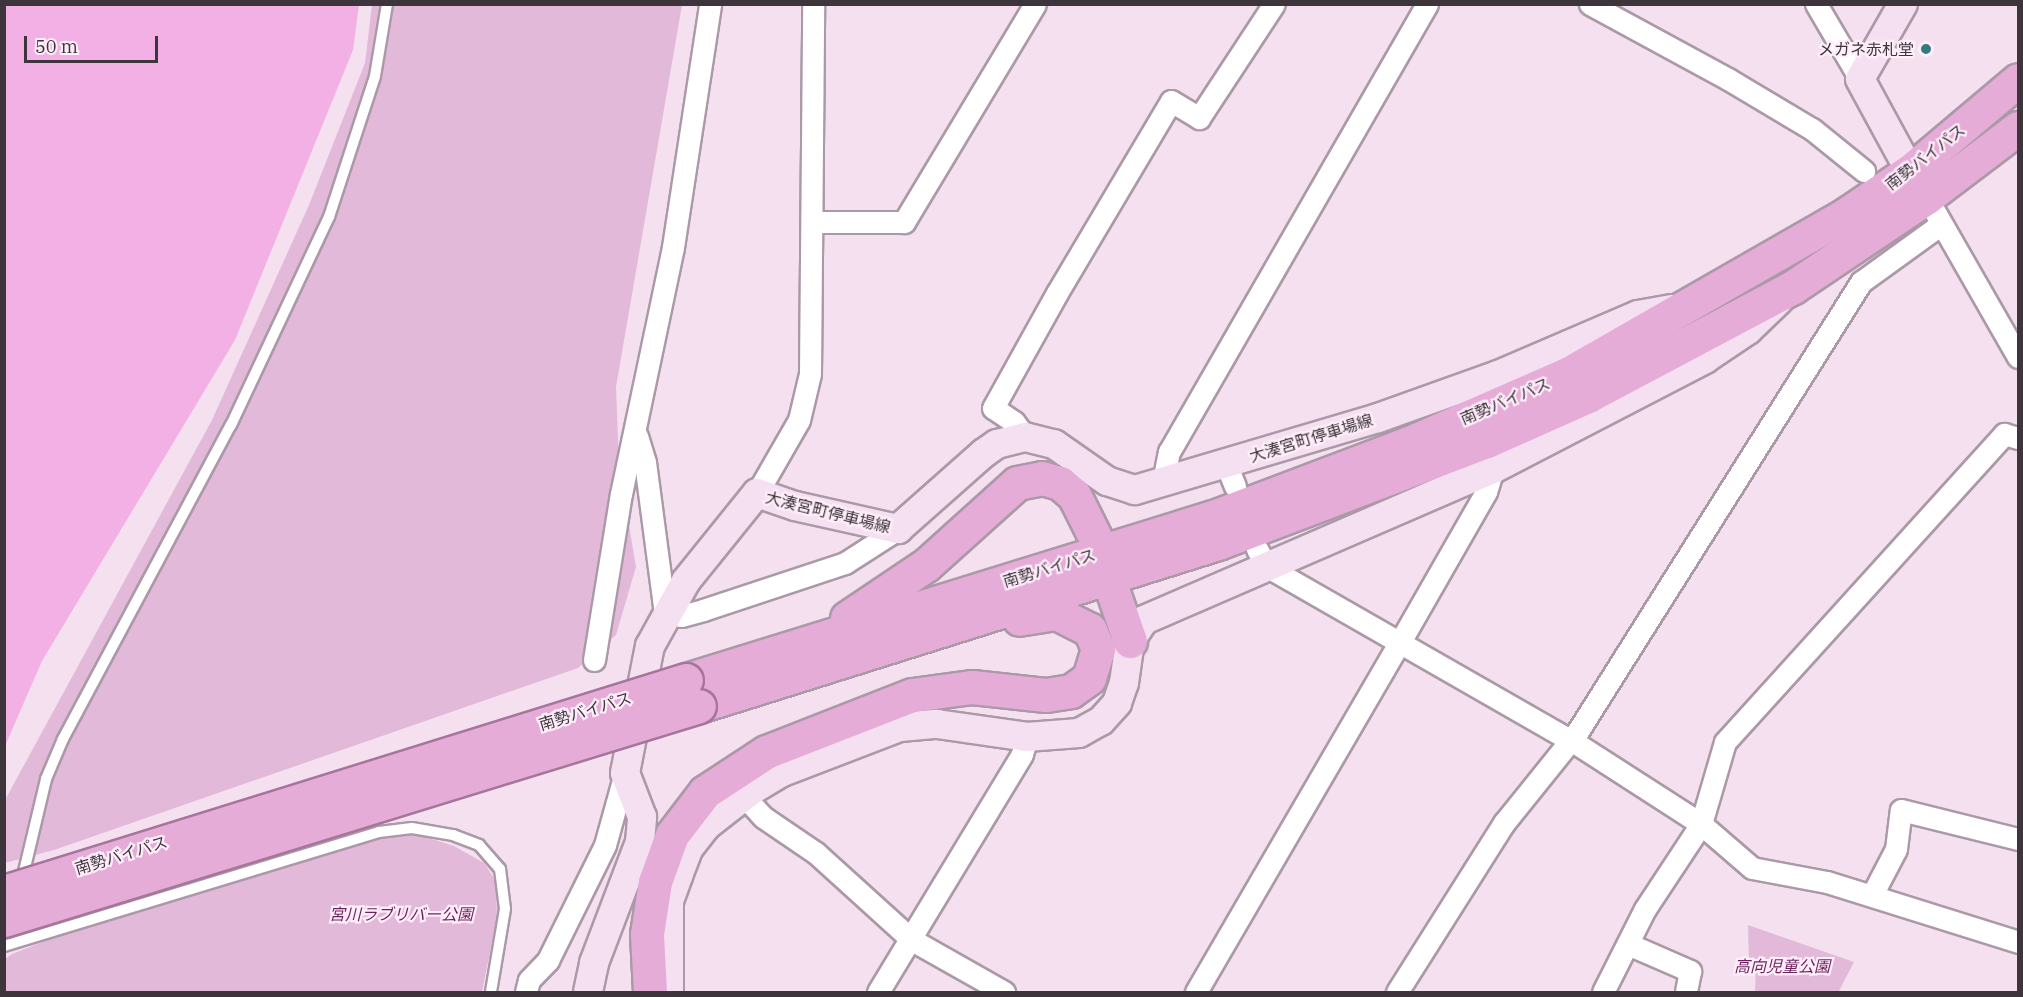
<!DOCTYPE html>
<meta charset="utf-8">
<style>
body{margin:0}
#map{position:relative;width:2023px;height:997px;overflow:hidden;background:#f4e0ef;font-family:"IBM Plex Serif","Noto Sans JP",serif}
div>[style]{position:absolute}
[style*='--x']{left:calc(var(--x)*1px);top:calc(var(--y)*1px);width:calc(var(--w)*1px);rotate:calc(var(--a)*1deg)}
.green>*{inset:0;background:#e3b9d9}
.water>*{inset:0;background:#f3b0e4}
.roads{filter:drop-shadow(2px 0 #ab99a7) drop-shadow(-2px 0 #ab99a7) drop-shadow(0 2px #ab99a7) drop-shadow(0 -2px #ab99a7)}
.service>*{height:10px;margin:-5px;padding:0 5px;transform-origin:5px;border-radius:5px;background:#fff}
.minor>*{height:21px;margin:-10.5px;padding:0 10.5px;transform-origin:10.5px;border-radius:10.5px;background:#fff}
.secondary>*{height:28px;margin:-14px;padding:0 14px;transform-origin:14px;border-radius:14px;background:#f5e0f1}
.trunk>*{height:33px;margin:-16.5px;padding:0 16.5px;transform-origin:16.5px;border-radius:16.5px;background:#e6acd8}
.bridges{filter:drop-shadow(2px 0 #a6759b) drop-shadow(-2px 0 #a6759b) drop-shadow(0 2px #a6759b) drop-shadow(0 -2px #a6759b)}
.trunk-bridge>*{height:33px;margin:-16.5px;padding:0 16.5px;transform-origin:16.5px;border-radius:16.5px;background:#e6acd8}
.dots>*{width:16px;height:16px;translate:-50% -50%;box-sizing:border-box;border:3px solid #ffeefa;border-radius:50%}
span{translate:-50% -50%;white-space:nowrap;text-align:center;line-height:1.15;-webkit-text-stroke:4.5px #ffeefa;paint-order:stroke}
.poi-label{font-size:16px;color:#3d353b}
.right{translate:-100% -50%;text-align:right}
.street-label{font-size:16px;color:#3d353b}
.park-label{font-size:16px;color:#6b1f5f;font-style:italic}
.frame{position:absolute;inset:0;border:6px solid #3d353b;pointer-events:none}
.scale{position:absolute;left:24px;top:36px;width:134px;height:27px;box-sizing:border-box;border:3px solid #3d353b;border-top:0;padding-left:8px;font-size:18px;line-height:21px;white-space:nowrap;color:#3d353b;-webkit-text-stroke:4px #ffeefa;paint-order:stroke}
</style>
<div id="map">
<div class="green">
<i style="clip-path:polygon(372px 5px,682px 5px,616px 387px,619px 466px,636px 567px,616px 635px,578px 668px,54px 850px,5px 863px,5px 800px,212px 420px,309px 205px,365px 63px)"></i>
<i style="clip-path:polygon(416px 834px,454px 846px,484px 863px,496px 881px,497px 917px,482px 992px,5px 992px,5px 959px,12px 954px,63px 934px,388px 836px)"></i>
<i style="clip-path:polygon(1748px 925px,1854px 962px,1839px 991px,1842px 992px,1755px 992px,1756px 962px,1749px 961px)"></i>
</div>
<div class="water">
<i style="clip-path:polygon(5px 4px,359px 5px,353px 50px,235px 340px,42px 661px,5px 746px)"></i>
</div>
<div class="roads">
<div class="service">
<i style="--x:22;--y:880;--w:104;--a:-76.6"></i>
<i style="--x:46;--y:779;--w:43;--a:-67"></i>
<i style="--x:63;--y:739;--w:356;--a:-61.9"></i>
<i style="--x:231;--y:425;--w:230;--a:-64.8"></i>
<i style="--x:329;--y:217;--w:148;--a:-71.9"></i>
<i style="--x:375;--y:76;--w:73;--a:-80.5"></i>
<i style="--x:4;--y:946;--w:392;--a:-16.9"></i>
<i style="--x:379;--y:832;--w:33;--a:-7"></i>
<i style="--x:412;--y:828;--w:42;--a:9.7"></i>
<i style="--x:453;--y:835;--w:28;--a:21"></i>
<i style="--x:479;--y:845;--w:32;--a:49"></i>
<i style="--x:500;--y:869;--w:40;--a:82.9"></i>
<i style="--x:505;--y:909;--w:84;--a:99.6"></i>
</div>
<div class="minor">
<i style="--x:1590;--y:4;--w:157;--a:28.5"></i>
<i style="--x:1728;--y:79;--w:98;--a:30.8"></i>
<i style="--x:1812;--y:129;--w:67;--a:38.9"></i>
<i style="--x:1816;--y:4;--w:87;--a:59.6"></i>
<i style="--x:1935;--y:212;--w:167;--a:60.2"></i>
<i style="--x:812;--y:222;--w:92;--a:0"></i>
<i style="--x:904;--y:222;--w:254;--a:-59"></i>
<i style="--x:637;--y:436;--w:27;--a:73"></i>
<i style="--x:645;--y:462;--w:152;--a:82.5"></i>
<i style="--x:665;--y:613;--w:16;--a:11"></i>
<i style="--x:681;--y:616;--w:23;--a:-15"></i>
<i style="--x:703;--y:610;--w:150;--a:-18.3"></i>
<i style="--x:845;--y:563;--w:63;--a:-32.7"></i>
<i style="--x:1025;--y:437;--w:19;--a:-126"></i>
<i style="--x:1014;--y:422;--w:25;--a:-146"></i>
<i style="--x:993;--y:408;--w:132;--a:-60.9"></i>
<i style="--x:1057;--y:293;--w:223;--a:-59.3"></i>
<i style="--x:1171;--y:101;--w:33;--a:31"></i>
<i style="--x:1199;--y:118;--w:136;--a:-56.7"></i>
<i style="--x:1226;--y:464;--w:24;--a:68"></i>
<i style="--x:1163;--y:482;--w:31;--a:-79"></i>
<i style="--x:1169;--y:452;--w:517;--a:-60.06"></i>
<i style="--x:757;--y:493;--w:84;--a:-60.1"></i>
<i style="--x:799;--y:420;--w:47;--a:-76.6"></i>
<i style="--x:810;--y:374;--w:370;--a:-89.5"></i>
<i style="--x:1257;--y:549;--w:19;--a:62"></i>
<i style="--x:1266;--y:566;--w:358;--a:29.8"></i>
<i style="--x:1577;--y:744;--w:148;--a:32.8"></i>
<i style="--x:1701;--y:824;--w:67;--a:40.8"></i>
<i style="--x:1752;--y:868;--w:76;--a:10.6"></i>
<i style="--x:1827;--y:882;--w:200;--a:17.4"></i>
<i style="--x:594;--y:660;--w:168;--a:-80.8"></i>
<i style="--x:621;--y:494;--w:252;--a:-78.1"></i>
<i style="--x:673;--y:247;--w:246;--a:-81.3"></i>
<i style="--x:744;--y:796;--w:28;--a:48"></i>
<i style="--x:763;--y:817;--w:64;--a:34.2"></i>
<i style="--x:816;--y:853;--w:130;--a:42.2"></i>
<i style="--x:912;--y:940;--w:106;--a:29.5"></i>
<i style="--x:1872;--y:895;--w:52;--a:-62.4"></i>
<i style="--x:1896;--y:849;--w:39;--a:-83"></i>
<i style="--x:1901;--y:810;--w:121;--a:13.9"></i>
<i style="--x:1628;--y:944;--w:68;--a:23.5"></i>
<i style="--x:1690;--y:971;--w:21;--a:101"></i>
<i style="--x:526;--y:992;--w:12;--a:-76"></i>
<i style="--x:529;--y:980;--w:28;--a:-46"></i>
<i style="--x:548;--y:960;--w:128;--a:-63.6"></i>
<i style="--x:605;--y:845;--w:75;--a:-74.5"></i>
<i style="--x:878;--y:992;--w:278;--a:-58.8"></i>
<i style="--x:1022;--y:754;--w:18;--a:-74"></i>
<i style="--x:1196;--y:992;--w:405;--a:-59.8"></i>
<i style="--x:1400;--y:642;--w:173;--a:-60.2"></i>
<i style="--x:1486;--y:492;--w:24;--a:-73"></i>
<i style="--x:1397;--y:992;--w:200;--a:-57.7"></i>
<i style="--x:1504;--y:823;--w:118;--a:-51.2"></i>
<i style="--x:1578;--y:731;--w:531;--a:-57.78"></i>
<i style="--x:1861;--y:282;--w:99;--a:-35.9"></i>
<i style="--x:1603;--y:992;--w:93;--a:-63.2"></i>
<i style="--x:1645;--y:909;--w:102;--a:-56.6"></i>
<i style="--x:1701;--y:824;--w:85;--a:-73.7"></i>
<i style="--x:1725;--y:742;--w:416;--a:-47.8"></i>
<i style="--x:2004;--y:434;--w:15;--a:16"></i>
</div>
<div class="secondary">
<i style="--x:1903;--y:4;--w:86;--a:119.8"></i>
<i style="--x:1860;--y:79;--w:105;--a:61.5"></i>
<i style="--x:588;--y:992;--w:30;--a:-78"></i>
<i style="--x:594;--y:963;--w:129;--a:-69.2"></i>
<i style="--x:640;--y:842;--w:25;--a:-85"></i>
<i style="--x:642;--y:817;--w:47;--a:-111.1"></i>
<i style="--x:625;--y:773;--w:129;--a:-78.9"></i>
<i style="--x:650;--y:646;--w:74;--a:-61"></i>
<i style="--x:686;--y:581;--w:113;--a:-51.1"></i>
<i style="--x:757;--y:493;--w:40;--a:18.9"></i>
<i style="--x:795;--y:506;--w:106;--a:12.6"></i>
<i style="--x:898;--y:529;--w:115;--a:-41.5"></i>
<i style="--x:984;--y:453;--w:16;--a:-35"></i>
<i style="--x:997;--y:444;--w:29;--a:-14"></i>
<i style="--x:1025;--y:437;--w:30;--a:14"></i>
<i style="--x:1054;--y:444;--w:65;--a:34.9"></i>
<i style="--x:1107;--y:481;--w:29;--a:18"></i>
<i style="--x:1135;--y:490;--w:253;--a:-16.5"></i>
<i style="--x:1378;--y:418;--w:127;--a:-19.7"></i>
<i style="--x:1498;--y:375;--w:152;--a:-23.2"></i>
<i style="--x:1638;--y:315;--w:34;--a:-10"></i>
<i style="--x:669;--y:992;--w:91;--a:-90"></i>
<i style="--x:669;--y:901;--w:27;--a:-70"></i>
<i style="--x:678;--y:876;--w:30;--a:-69"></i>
<i style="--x:689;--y:848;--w:28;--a:-52"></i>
<i style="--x:706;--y:826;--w:58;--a:-38"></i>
<i style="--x:752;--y:790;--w:33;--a:-31"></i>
<i style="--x:780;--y:773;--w:129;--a:-21"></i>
<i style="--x:900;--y:727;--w:37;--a:-5"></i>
<i style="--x:937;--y:724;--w:91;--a:8.2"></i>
<i style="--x:1027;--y:737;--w:52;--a:-4.4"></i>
<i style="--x:1079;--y:733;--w:25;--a:-29"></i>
<i style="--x:1101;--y:721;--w:24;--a:-48"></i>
<i style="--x:1117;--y:703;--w:21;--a:-71"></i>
<i style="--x:1124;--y:683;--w:42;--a:-81.9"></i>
<i style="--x:1130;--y:641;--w:25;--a:-56"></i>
<i style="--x:1144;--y:620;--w:380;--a:-23.4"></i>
<i style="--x:1493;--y:469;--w:239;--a:-27.4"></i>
<i style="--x:1705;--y:359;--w:52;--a:-34"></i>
<i style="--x:1748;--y:330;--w:42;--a:-44"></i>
</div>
<div class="trunk">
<i style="--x:1113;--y:592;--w:52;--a:70.9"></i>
<i style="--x:847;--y:618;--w:95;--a:-33.9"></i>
<i style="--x:926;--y:565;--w:122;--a:-42"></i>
<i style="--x:1017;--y:483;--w:25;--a:-11"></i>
<i style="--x:1042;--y:478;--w:19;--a:16"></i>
<i style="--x:1060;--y:483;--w:18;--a:41"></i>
<i style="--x:1074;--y:495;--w:47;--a:63.4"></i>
<i style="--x:686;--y:680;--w:552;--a:-17.19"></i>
<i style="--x:1213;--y:517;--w:210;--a:-20.7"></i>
<i style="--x:1409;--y:443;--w:175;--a:-23.6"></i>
<i style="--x:1569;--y:373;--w:318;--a:-29.8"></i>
<i style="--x:1845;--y:215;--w:78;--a:-34.1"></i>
<i style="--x:1910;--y:171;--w:141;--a:-40.1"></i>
<i style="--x:699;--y:706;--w:544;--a:-17.44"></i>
<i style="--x:1218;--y:543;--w:288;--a:-20.8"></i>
<i style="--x:1487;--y:441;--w:111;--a:-24"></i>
<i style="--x:1588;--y:396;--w:232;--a:-28"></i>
<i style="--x:1793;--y:287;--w:161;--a:-33.9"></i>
<i style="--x:1927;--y:197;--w:114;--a:-37.2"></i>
<i style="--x:650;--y:992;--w:58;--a:-93"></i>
<i style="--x:647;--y:934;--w:53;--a:-81.3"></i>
<i style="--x:655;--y:882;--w:50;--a:-70.1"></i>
<i style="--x:672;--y:835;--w:54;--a:-52.5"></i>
<i style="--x:705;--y:792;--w:73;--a:-33.3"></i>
<i style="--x:766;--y:752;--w:157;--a:-21.3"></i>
<i style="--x:912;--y:695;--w:61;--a:-7.6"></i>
<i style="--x:972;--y:687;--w:74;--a:6.2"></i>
<i style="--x:1046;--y:695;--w:25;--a:-9"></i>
<i style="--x:1071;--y:691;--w:22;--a:-36"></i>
<i style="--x:1089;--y:678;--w:30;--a:-73"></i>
<i style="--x:1098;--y:649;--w:21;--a:-113"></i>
<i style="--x:1090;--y:630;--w:38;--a:-153"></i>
<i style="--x:1056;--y:613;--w:37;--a:171"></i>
</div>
</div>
<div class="bridges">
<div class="trunk-bridge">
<i style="--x:4;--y:892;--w:714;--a:-17.27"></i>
<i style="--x:4;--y:920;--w:727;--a:-17.11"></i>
</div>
</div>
<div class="dots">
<i style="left:1926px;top:49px;background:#337c7e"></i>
</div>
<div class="poi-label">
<span class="right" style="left:1914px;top:49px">メガネ赤札堂</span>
</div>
<div class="street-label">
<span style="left:1925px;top:157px;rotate:-38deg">南勢バイパス</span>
<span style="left:1505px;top:401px;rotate:-23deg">南勢バイパス</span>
<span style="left:1311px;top:438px;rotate:-17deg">大湊宮町停車場線</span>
<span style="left:828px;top:512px;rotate:14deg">大湊宮町停車場線</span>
<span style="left:1049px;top:568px;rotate:-17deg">南勢バイパス</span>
<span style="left:585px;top:711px;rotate:-17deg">南勢バイパス</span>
<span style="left:121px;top:855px;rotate:-17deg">南勢バイパス</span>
</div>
<div class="park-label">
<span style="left:401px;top:914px">宮川ラブリバー公園</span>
<span style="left:1782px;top:966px">高向児童公園</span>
</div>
<div class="frame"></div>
<div class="scale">50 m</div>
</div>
